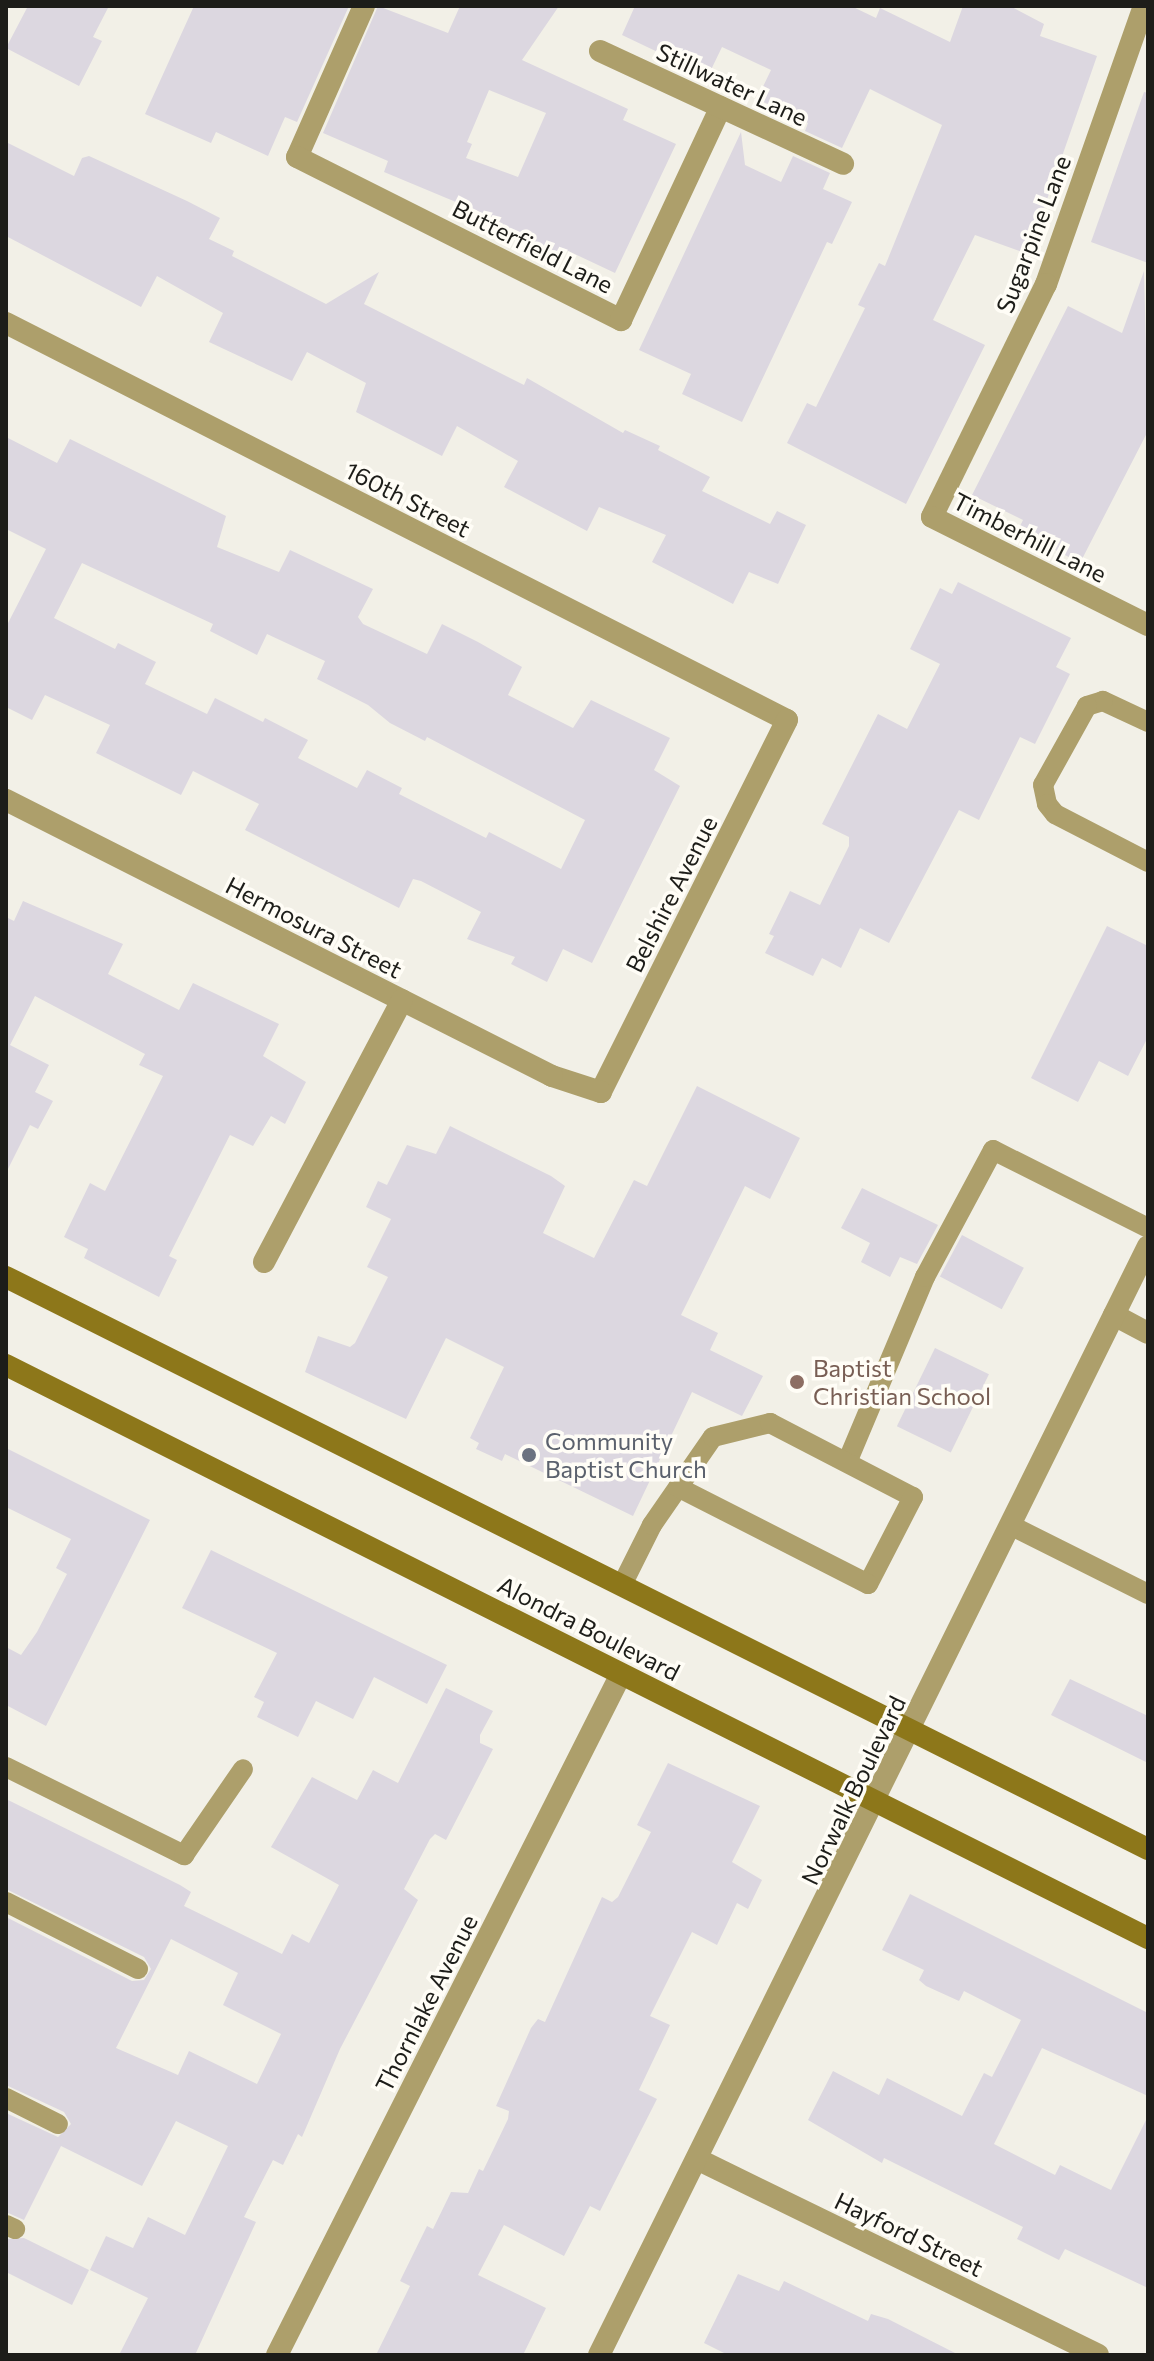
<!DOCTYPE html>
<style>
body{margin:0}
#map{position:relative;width:1154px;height:2361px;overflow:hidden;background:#f2f0e7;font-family:Commissioner,sans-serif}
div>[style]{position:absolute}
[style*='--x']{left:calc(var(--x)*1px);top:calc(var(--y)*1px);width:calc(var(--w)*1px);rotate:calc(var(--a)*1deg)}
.building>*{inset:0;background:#dcd7e0;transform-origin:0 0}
.service>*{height:20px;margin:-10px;padding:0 10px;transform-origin:10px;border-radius:10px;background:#ad9f6b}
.minor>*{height:22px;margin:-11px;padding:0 11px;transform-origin:11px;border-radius:11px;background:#ad9f6b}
.tertiary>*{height:22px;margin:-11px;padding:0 11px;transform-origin:11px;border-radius:11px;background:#ad9f6b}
.secondary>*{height:22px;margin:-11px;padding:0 11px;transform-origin:11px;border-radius:11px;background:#8d771a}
.dots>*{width:22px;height:22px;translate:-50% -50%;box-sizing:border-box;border:4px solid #fffdf6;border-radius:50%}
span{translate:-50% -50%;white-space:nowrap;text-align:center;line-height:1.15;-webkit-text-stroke:7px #fffdf6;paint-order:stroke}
.street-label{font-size:24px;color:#1d1d19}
.education-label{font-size:24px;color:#785e54}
.left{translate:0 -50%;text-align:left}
.worship-label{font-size:24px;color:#5b616d}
.frame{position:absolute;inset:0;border:8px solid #1d1d19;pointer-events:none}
</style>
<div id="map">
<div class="building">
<i style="clip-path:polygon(28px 6px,109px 6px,93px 37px,102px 41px,79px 86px,6px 48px)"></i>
<i style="clip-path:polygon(194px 6px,349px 6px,297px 122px,285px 117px,268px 156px,216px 132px,211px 143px,145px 114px)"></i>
<i style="clip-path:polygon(evenodd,378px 6px,448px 33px,460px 6px,559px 6px,522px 60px,628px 109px,623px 120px,676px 144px,615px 273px,562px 248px,557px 258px,495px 229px,499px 220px,384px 172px,388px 161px,323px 133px,378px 6px,489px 90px,546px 113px,518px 177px,466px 158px,472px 144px,467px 142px,489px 90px)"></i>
<i style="clip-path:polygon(635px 6px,851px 6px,876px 18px,880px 8px,950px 42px,963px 6px,1010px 6px,1044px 24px,1040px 36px,1097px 56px,1028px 254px,975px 235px,933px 320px,985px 345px,906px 504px,787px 443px,807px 403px,816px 407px,865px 308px,858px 305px,879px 263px,885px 266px,942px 125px,870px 89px,842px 148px,805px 131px,808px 123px,757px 99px,771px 70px,722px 47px,708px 76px,622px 35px)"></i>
<i style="clip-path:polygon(1144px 92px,1148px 93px,1148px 263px,1091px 242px)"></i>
<i style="clip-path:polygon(741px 132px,745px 165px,781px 182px,793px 156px,830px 173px,823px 189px,852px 202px,832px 244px,827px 242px,742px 422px,682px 394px,691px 374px,639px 350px)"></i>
<i style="clip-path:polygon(6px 142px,74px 176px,82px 158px,89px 156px,187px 201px,220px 218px,209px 239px,234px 251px,232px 256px,326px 304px,379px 272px,364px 304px,524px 385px,527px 378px,623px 433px,625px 430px,660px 446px,658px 450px,710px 477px,702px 491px,770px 524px,777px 511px,806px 525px,778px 584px,749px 572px,733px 604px,652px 562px,666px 535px,599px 507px,587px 531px,504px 487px,518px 461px,457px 426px,442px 456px,356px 412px,366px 383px,307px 352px,292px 381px,209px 342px,223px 313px,157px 276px,141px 307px,6px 236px)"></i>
<i style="clip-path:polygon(1144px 271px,1148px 431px,1080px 563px,1018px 530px,1023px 520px,972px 495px,1068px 306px,1122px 333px)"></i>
<i style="clip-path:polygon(evenodd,6px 437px,57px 463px,70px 439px,226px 516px,217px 547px,279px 572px,290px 550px,373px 589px,358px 617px,363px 624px,427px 654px,442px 624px,478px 642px,522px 667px,508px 695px,565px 724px,573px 728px,591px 700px,670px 738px,654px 770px,680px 786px,592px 963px,563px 949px,547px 982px,511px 964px,515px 957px,467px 939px,481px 912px,421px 881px,413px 879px,399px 908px,245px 830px,259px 804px,193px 771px,181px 795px,96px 753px,110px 725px,45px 695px,32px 720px,6px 707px,6px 627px,46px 549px,6px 529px,6px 437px,82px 563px,213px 624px,210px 631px,257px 655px,267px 634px,325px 661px,317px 679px,368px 705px,390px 723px,425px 741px,427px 737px,585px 820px,561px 869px,489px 832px,486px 838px,399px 794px,402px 788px,367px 770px,357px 788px,298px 758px,308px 740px,265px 718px,263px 722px,215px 698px,207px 714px,145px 684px,156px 662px,118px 643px,115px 649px,54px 618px,82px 563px)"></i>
<i style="clip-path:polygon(958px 582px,1071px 638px,1056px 667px,1070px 674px,1035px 744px,1020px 737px,979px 820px,959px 810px,889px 943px,860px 928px,841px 968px,822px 958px,813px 976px,765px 953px,774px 936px,769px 934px,790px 891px,820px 905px,849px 846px,849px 837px,822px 824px,878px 714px,907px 729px,940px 664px,910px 649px,940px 588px,952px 594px)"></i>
<i style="clip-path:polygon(23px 901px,123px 944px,108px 974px,179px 1010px,193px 983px,279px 1024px,263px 1056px,306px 1082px,285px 1124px,271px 1116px,253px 1146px,230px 1135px,169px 1256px,177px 1260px,159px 1297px,84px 1258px,88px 1249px,64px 1237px,90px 1183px,105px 1191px,163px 1076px,139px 1065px,145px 1054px,35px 996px,10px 1045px,49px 1065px,35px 1092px,53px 1101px,38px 1129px,30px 1125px,6px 1173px,6px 917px,14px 921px)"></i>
<i style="clip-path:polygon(1107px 926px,1148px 946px,1148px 1037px,1128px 1076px,1099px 1061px,1078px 1102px,1031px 1078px)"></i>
<i style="clip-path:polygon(697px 1086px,800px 1138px,770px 1199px,745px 1186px,681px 1315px,718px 1333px,710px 1350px,763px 1376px,742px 1416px,692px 1392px,633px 1516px,505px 1454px,502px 1461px,476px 1449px,479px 1443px,470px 1438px,504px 1367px,446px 1338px,406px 1419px,305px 1372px,318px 1336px,350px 1347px,355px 1343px,388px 1277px,367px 1267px,391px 1219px,366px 1207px,378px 1181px,387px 1185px,407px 1145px,436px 1154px,450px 1126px,551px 1176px,565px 1186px,543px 1233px,594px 1258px,634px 1180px,647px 1186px)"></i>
<i style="clip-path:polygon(862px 1188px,938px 1225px,917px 1264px,900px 1257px,890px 1277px,861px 1262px,870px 1243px,841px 1228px)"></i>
<i style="left:962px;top:1235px;width:70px;height:47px;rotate:28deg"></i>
<i style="left:935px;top:1348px;width:60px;height:87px;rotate:26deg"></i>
<i style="clip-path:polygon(6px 1448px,150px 1520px,46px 1726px,6px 1705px,6px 1647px,21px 1655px,37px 1632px,67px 1574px,56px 1568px,71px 1539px,6px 1507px)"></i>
<i style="clip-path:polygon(211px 1550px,447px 1665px,427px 1704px,374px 1677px,353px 1719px,316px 1701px,298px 1737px,257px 1717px,264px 1702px,254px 1697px,277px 1653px,182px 1608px)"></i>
<i style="clip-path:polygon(1070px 1679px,1148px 1716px,1148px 1763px,1051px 1715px)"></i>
<i style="clip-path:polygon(evenodd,446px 1688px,493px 1711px,480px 1735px,480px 1743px,493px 1749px,446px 1840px,435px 1834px,430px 1839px,404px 1889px,418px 1900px,340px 2049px,302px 2137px,298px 2134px,283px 2165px,273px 2160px,244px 2217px,256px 2222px,195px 2355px,119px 2355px,148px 2298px,90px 2270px,106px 2236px,133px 2248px,148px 2217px,185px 2235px,228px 2146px,176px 2121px,142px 2186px,61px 2146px,24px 2220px,6px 2212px,6px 2113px,58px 2137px,71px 2124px,64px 2112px,6px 2085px,6px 1917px,132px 1981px,144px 1980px,151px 1969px,144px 1957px,6px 1889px,6px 1799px,180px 1885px,191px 1892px,184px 1906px,282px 1954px,292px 1934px,309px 1943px,339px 1885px,271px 1847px,312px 1777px,357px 1800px,373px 1770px,398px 1783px,446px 1688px,171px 1939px,238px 1973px,223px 2005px,281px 2034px,257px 2084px,189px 2051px,178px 2075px,116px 2048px,171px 1939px)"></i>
<i style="clip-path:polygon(668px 1763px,760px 1806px,732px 1862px,762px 1880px,748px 1909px,737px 1903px,717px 1945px,692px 1932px,650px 2016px,670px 2025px,639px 2090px,657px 2099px,600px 2211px,590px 2206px,564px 2256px,504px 2225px,478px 2275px,546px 2308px,523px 2355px,376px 2355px,410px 2286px,400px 2281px,427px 2226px,433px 2229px,451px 2192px,468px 2193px,479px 2169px,483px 2171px,508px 2119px,509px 2111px,496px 2106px,531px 2028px,538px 2019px,545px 2022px,602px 1897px,612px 1902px,618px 1897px,651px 1832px,637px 1825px)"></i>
<i style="clip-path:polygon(910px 1894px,1148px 2013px,1148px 2096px,1042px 2048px,994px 2144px,1055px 2175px,1060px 2165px,1111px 2190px,1148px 2116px,1148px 2288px,1065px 2249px,1059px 2260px,1017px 2239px,1023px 2227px,884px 2158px,882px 2163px,808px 2120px,833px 2071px,879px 2095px,887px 2078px,962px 2116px,984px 2073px,992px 2077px,1021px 2020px,964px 1991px,959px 2001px,926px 1986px,919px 1980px,924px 1970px,882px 1950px)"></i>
<i style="clip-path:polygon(24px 2238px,89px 2270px,72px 2305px,6px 2272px,6px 2239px)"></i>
<i style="clip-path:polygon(738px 2274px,779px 2291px,784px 2281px,868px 2321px,871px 2314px,888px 2319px,959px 2355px,728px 2355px,704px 2343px)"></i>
</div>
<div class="service">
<i style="--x:1148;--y:722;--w:50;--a:-155"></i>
<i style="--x:1103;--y:701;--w:17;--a:163"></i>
<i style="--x:1087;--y:706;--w:90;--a:119.1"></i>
<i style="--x:1043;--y:785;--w:19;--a:78"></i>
<i style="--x:1047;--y:804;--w:13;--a:51"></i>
<i style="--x:1055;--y:814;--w:105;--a:27.3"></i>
<i style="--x:848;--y:1460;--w:199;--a:-67.2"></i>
<i style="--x:925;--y:1277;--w:144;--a:-61.8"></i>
<i style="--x:993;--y:1150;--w:174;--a:26.7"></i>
<i style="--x:1012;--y:1526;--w:152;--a:26.6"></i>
<i style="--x:622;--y:1585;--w:67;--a:-63.4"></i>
<i style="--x:652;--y:1525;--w:107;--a:-55.3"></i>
<i style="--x:713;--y:1437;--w:59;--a:-13.8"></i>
<i style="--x:770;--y:1423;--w:161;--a:27.4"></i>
<i style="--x:913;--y:1497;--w:98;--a:117.3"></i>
<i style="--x:868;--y:1584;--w:213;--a:-153"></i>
<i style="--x:6;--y:1767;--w:199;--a:26.3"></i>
<i style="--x:184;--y:1855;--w:104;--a:-55.5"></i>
<i style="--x:6;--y:1902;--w:148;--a:26.9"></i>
<i style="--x:6;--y:2098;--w:58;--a:26.6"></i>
<i style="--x:6;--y:2225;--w:10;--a:24"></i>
</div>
<div class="minor">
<i style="--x:364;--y:6;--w:165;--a:113.9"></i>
<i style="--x:297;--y:157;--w:363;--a:26.7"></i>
<i style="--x:621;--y:320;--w:235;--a:-64.9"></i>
<i style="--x:1144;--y:6;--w:295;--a:109.4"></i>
<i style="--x:1046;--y:284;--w:259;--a:116.1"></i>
<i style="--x:932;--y:517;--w:241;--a:26.6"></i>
<i style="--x:600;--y:51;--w:268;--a:24.9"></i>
<i style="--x:6;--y:323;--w:876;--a:26.95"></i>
<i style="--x:787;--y:720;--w:416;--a:116.6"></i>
<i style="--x:601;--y:1092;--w:52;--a:-161.9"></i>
<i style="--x:552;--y:1076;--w:612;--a:-153.18"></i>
<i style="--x:264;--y:1262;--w:296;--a:-62.2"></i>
<i style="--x:1114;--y:1315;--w:38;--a:28"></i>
<i style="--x:697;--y:2159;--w:446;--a:26"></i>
<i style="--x:277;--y:2355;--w:763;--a:-63.2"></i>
</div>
<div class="tertiary">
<i style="--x:599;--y:2355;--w:1237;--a:-63.66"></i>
</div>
<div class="secondary">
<i style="--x:6;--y:1277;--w:1277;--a:26.61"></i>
<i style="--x:6;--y:1365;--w:1278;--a:26.65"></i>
</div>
<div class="dots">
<i style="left:797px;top:1382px;background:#8d6e63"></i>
<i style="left:529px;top:1455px;background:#6b7280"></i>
</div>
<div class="street-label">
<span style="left:732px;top:84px;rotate:25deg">Stillwater Lane</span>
<span style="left:1033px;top:234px;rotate:-69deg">Sugarpine Lane</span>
<span style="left:533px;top:246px;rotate:27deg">Butterfield Lane</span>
<span style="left:408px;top:499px;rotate:27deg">160th Street</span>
<span style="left:1030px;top:537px;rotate:27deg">Timberhill Lane</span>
<span style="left:671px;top:894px;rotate:-63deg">Belshire Avenue</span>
<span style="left:314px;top:927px;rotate:27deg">Hermosura Street</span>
<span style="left:589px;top:1628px;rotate:27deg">Alondra Boulevard</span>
<span style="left:853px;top:1790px;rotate:-64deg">Norwalk Boulevard</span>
<span style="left:426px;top:2003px;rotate:-63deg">Thornlake Avenue</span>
<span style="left:909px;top:2234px;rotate:26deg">Hayford Street</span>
</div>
<div class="education-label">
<span class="left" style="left:813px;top:1382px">Baptist<br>Christian School</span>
</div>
<div class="worship-label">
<span class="left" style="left:545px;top:1455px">Community<br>Baptist Church</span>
</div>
<div class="frame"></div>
</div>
